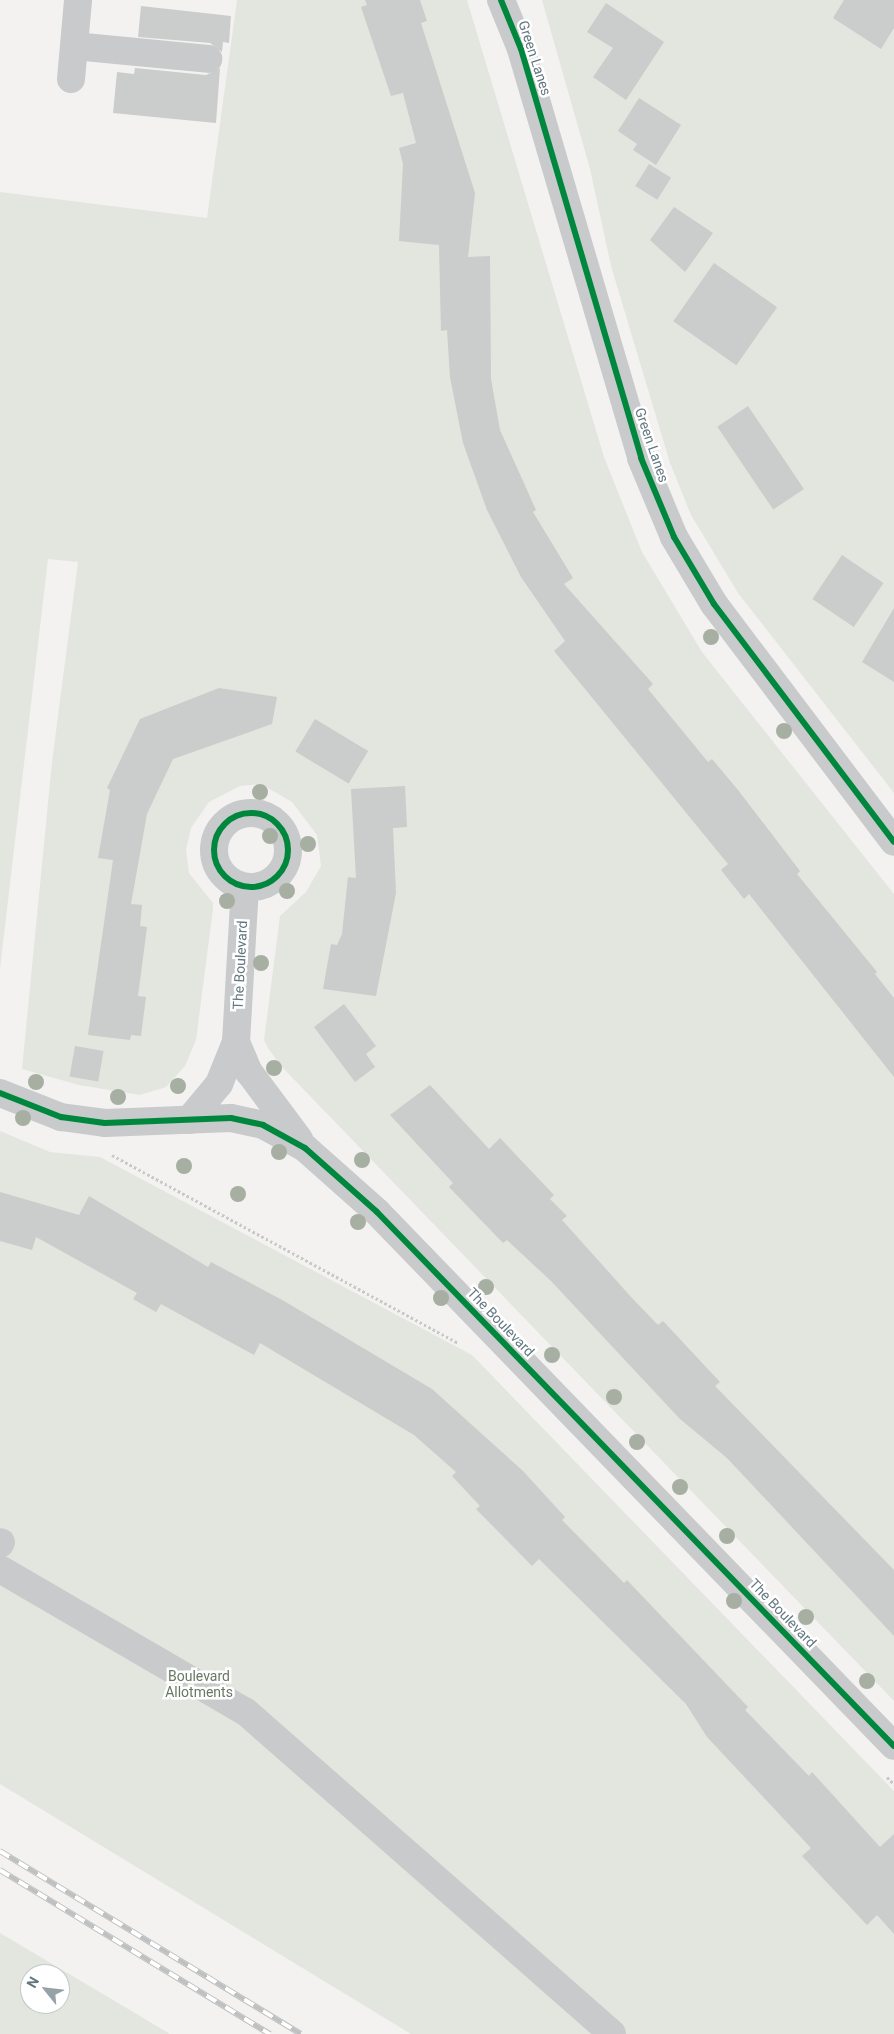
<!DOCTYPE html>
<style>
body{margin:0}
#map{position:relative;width:894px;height:2034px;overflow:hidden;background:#f3f2f1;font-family:Roboto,sans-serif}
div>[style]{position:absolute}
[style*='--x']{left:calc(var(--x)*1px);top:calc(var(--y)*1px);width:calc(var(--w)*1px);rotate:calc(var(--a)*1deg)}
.green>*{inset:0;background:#e3e5df}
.building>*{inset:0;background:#cbcccc;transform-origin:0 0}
.path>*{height:3px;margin-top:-1.5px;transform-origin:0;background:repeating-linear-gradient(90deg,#c7c8c7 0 2.5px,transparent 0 5px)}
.minor>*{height:28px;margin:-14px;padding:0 14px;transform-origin:14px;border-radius:14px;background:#c8cacb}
.minor>.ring{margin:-14px;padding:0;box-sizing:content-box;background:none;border:28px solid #c8cacb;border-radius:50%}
.rail>*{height:5.5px;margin-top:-2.75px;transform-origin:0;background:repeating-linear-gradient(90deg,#fff 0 11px,#bfc0c1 0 22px);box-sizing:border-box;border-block:1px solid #bfc0c1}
.cycleway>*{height:6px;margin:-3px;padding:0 3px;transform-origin:3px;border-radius:3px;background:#00873e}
.cycleway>.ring{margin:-3px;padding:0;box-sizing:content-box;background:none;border:6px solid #00873e;border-radius:50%}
.trees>*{width:16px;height:16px;margin:-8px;border-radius:50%;background:#a7afa2}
span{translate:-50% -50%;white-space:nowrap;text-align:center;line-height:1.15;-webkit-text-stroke:5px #fff;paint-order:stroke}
.street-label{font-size:14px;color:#637780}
.park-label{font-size:14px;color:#697862}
.north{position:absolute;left:20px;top:1964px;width:50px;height:50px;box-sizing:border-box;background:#fff;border:1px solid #c1c9cc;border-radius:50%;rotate:299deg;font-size:14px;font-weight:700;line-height:20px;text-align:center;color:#637780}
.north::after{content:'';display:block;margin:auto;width:18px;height:22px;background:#95a2a8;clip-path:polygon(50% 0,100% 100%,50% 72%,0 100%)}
</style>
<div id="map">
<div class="green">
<i style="clip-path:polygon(237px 0,467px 0,604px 457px,642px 552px,702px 652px,894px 894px,894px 1701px,281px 1066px,268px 1048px,264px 1040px,280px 916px,306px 892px,321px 866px,317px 835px,292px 802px,261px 784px,240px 786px,209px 802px,191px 828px,186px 850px,189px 873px,213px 903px,213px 909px,196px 1040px,185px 1066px,166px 1087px,140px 1095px,79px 1085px,22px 1069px,52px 762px,78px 562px,48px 559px,0 969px,0 192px,207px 218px)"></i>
<i style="clip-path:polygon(542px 0,894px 0,894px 793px,738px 593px,691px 515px,670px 463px,611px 266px,590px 169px)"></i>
<i style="clip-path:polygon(0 1131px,50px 1152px,100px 1157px,472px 1355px,894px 1791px,894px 2034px,411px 2034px,0 1784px)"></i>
<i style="clip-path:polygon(evenodd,0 1933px,108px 1997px,170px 2034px,0 2034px,0 1933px,30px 1974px,60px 1974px,60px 2004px,30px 2004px,30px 1974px)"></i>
</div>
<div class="building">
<i style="clip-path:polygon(365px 0,420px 0,427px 21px,421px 23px,475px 193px,468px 257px,490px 256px,491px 379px,500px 430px,536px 510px,533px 512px,573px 578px,564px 584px,653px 684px,648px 689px,708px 762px,712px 759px,738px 790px,800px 871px,797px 874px,877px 972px,875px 974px,894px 998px,894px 1077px,749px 894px,744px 899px,721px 870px,728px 864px,554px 651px,565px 641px,521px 577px,487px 510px,463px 443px,450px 377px,447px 330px,441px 331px,439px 245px,399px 241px,403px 164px,399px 148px,416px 143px,403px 93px,391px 96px,361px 7px,367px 5px)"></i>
<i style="clip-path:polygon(844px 0,894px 0,894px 28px,881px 49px,833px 18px)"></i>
<i style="clip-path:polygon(606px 3px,664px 42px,626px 100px,593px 77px,613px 48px,587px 32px)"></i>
<i style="clip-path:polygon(141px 6px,231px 16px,229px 43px,223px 42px,222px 52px,210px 43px,138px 37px)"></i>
<i style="clip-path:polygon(135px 68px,206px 75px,220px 68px,216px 123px,113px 113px,117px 72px,134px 74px)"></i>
<i style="clip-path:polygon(639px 98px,681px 125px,656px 165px,633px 150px,637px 144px,618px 131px)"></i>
<i style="left:649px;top:164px;width:26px;height:26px;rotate:32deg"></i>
<i style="clip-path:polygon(674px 207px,713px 233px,685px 272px,650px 240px)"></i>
<i style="left:714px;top:263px;width:77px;height:71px;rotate:35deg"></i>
<i style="left:748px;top:406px;width:100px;height:37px;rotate:56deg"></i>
<i style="left:842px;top:555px;width:50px;height:53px;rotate:34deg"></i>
<i style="clip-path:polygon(894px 608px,894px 682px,862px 662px)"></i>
<i style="clip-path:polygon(219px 688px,277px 697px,272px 724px,173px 759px,147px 814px,131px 904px,142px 905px,140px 926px,147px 927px,138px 996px,146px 997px,141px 1036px,131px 1035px,130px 1040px,88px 1035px,113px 860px,98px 858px,110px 790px,107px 788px,140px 719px)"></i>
<i style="left:315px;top:719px;width:62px;height:38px;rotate:31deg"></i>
<i style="clip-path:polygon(405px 786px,407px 827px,393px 828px,396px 893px,376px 996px,323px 989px,331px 944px,337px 945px,342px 934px,348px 877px,356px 878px,351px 789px)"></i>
<i style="clip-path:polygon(344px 1004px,376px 1046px,366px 1054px,375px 1067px,355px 1082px,314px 1027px)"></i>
<i style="left:75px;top:1046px;width:29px;height:31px;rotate:10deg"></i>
<i style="clip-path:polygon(430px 1085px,489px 1149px,500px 1138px,554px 1195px,550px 1199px,567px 1216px,562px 1220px,632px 1298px,658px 1325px,663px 1321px,720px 1382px,715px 1386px,894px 1570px,894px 1636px,727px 1458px,680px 1419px,551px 1281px,507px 1240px,503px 1243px,449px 1187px,453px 1183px,390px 1115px)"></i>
<i style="clip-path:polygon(0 1192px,79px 1215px,89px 1196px,208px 1267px,211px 1262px,284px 1301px,432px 1389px,523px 1471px,565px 1517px,562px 1520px,624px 1583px,627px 1580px,748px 1707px,745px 1710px,809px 1776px,812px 1772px,880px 1847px,894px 1834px,894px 1934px,877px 1915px,867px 1925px,802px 1856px,811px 1848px,707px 1737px,686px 1704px,539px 1559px,532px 1566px,476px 1509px,480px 1506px,452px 1476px,456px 1472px,414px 1435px,260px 1343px,254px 1355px,161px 1304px,156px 1312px,133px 1299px,137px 1293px,36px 1237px,32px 1250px,0 1241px)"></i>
</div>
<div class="path">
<i style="--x:112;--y:1155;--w:394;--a:28.5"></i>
<i style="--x:887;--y:1777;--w:10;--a:45"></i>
</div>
<div class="minor">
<i style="--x:501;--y:0;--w:53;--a:67.8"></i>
<i style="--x:521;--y:49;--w:426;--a:73.6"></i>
<i style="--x:641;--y:458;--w:86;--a:67.3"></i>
<i style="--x:674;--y:537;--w:78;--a:59.2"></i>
<i style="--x:714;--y:604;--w:298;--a:52.9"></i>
<i style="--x:74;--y:46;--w:135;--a:5.5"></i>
<i style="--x:71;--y:79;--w:79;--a:-84.9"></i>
<i class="ring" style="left:214px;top:813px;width:46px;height:46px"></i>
<i style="--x:236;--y:1042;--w:33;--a:67"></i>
<i style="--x:249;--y:1072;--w:84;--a:53.3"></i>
<i style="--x:0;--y:1093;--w:66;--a:21.5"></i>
<i style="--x:61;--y:1117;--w:44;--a:7.8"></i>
<i style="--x:105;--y:1123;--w:126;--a:-2.3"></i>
<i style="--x:231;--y:1118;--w:33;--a:12"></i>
<i style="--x:263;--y:1125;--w:48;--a:28.7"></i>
<i style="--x:305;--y:1148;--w:96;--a:41.6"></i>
<i style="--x:377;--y:1212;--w:743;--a:45.93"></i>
<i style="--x:189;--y:1120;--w:47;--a:-50.2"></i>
<i style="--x:219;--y:1084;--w:45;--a:-68"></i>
<i style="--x:236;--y:1042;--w:155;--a:-86.7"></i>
<i style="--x:0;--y:1544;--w:2;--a:-63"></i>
<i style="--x:0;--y:1569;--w:285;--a:30.2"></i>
<i style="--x:246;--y:1712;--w:487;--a:41.3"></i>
</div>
<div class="rail">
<i style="--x:0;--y:1851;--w:352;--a:31.3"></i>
<i style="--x:0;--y:1870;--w:316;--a:31.3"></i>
</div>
<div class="cycleway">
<i style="--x:501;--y:0;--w:53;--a:67.8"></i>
<i style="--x:521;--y:49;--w:426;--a:73.6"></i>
<i style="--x:641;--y:458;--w:86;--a:67.3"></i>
<i style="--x:674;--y:537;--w:78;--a:59.2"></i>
<i style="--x:714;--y:604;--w:298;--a:52.9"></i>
<i class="ring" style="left:214px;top:813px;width:68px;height:68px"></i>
<i style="--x:0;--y:1093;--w:66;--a:21.5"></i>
<i style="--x:61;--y:1117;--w:44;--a:7.8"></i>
<i style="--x:105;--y:1123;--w:126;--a:-2.3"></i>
<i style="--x:231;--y:1118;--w:33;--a:12"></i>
<i style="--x:263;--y:1125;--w:48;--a:28.7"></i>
<i style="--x:305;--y:1148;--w:96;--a:41.6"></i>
<i style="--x:377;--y:1212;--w:743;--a:45.93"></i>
</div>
<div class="trees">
<i style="left:711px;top:637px"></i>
<i style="left:784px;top:731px"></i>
<i style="left:260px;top:792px"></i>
<i style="left:270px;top:836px"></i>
<i style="left:308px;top:844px"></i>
<i style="left:287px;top:891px"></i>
<i style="left:227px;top:901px"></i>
<i style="left:261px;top:963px"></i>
<i style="left:274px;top:1068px"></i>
<i style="left:36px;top:1082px"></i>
<i style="left:178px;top:1086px"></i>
<i style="left:118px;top:1097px"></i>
<i style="left:23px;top:1118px"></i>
<i style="left:279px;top:1152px"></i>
<i style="left:362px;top:1160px"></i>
<i style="left:184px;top:1166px"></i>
<i style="left:238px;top:1194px"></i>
<i style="left:358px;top:1222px"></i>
<i style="left:486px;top:1287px"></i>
<i style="left:441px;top:1298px"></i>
<i style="left:552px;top:1355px"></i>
<i style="left:614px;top:1397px"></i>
<i style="left:637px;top:1442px"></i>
<i style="left:680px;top:1487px"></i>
<i style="left:727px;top:1536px"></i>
<i style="left:734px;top:1601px"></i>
<i style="left:806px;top:1617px"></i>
<i style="left:867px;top:1681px"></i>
</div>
<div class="street-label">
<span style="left:535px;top:58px;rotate:72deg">Green Lanes</span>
<span style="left:652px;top:445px;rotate:71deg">Green Lanes</span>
<span style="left:240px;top:965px;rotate:-87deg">The Boulevard</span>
<span style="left:501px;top:1322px;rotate:46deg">The Boulevard</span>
<span style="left:783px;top:1613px;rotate:46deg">The Boulevard</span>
</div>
<div class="park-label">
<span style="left:199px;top:1684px">Boulevard<br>Allotments</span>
</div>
<div class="north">N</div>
</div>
